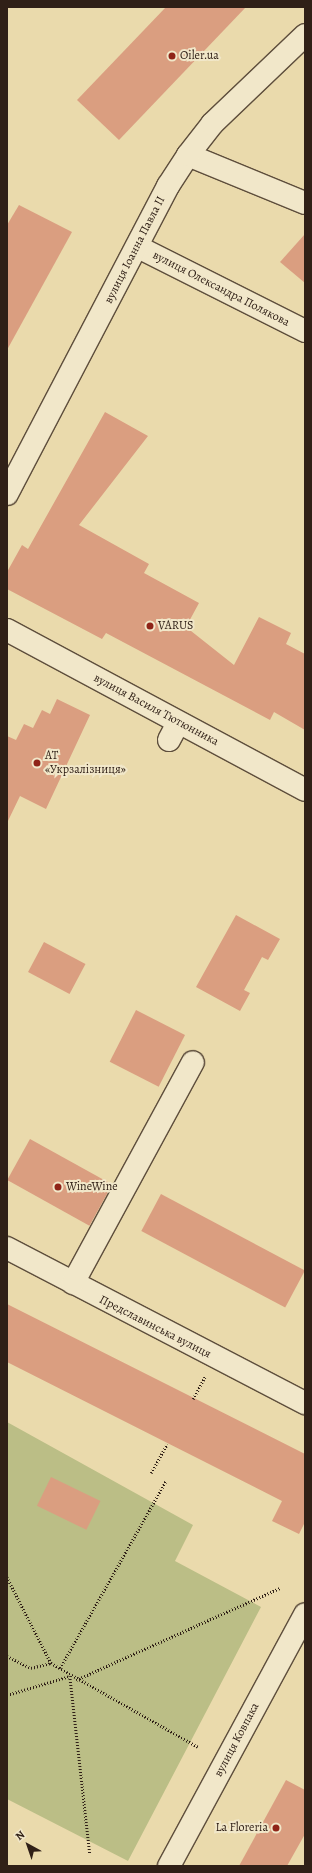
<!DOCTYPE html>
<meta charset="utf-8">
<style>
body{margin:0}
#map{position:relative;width:312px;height:1873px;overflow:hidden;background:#eadaac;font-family:Alegreya,serif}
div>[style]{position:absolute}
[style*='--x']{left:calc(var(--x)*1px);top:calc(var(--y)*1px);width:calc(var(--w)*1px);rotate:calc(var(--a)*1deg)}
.green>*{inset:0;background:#bbbe86}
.building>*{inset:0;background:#da9e80;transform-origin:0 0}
.path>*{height:2.5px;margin-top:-1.25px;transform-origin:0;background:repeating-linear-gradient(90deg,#302017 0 1px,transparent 0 3px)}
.roads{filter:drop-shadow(1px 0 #5e4e3c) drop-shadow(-1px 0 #5e4e3c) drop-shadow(0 1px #5e4e3c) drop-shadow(0 -1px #5e4e3c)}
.minor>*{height:22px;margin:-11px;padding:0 11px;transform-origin:11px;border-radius:11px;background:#f1e7c9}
.dots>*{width:11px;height:11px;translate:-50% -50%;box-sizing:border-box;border:2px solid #f1e7c9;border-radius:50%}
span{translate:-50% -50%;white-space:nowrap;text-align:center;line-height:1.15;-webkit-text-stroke:4px #f1e7c9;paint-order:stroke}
.poi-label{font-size:12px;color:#302017}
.left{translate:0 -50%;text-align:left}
.right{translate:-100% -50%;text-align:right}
.street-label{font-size:12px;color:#302017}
.frame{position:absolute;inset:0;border:8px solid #302017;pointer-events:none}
.north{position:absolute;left:8px;top:1825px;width:40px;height:40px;-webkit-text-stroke:3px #f1e7c9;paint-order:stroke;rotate:320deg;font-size:11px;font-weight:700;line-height:16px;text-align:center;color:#302017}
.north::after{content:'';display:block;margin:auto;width:14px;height:18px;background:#302017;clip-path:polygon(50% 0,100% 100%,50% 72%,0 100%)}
</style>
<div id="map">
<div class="green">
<i style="clip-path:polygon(7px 1422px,193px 1525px,175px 1561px,261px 1607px,128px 1861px,7px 1799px)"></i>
</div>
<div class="building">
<i style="clip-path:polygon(166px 7px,246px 7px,119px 140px,77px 100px)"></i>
<i style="clip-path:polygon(19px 205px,72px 232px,7px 350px,7px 225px)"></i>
<i style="clip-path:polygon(305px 234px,305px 283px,280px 262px)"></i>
<i style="clip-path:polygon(105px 412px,148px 436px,79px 525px,149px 564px,144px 573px,199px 603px,186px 627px,234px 665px,259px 617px,291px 633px,286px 644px,305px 654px,305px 730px,274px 712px,270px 720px,106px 633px,102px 639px,7px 589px,7px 572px,22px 545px,28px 549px)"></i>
<i style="clip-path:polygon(57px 699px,90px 715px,46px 809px,20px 796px,7px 823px,7px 736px,16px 740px,24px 724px,33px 728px,42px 710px,50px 714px)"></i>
<i style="clip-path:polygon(236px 915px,280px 939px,268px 960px,262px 957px,244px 990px,250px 993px,240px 1011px,196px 987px)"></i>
<i style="left:44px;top:942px;width:47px;height:34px;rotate:28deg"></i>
<i style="left:136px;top:1010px;width:55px;height:58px;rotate:27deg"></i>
<i style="left:30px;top:1139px;width:94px;height:47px;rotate:29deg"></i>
<i style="left:161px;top:1194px;width:163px;height:42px;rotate:28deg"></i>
<i style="clip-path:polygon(7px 1304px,305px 1454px,305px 1522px,299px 1534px,272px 1521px,282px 1501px,7px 1362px)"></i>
<i style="left:51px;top:1477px;width:55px;height:32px;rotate:26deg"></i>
<i style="clip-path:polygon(286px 1780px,305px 1790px,305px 1834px,287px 1866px,239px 1866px)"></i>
</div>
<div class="path">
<i style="--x:193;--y:1399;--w:26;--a:-62"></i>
<i style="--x:151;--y:1473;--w:33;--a:-61"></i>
<i style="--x:7;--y:1577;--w:97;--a:62.9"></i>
<i style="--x:7;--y:1656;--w:27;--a:27"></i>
<i style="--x:31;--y:1668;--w:21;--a:-14"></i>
<i style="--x:51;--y:1663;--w:169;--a:29.7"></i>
<i style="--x:60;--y:1668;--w:215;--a:-60.5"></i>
<i style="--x:76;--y:1680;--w:224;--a:-24.3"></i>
<i style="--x:7;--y:1695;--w:66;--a:-16.8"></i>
<i style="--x:70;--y:1676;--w:179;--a:83.6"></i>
</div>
<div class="roads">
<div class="minor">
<i style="--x:188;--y:155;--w:126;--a:22.3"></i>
<i style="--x:138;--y:247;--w:187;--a:26.7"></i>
<i style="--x:7;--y:494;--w:348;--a:-62.4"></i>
<i style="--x:168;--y:186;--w:37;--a:-57"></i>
<i style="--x:188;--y:155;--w:39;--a:-52"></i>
<i style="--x:212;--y:124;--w:129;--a:-43.7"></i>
<i style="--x:7;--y:630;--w:338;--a:28.2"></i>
<i style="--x:169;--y:740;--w:19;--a:-62"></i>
<i style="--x:7;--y:1248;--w:336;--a:27.5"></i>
<i style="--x:73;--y:1283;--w:251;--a:-61.5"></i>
<i style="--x:169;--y:1866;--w:286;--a:-61.6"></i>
</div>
</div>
<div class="dots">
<i style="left:172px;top:56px;background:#8f2418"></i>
<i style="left:150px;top:626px;background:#8f2418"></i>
<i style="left:37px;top:763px;background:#8f2418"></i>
<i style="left:58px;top:1187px;background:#8f2418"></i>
<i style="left:276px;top:1828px;background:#8f2418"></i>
</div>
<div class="poi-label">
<span class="left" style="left:180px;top:56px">Oiler.ua</span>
<span class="left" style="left:158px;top:626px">VARUS</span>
<span class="left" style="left:45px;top:763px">АТ<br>«Укрзалізниця»</span>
<span class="left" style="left:66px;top:1187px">WineWine</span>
<span class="right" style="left:268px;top:1828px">La Floreria</span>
</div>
<div class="street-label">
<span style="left:135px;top:250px;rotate:-63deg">вулиця Іоанна Павла II</span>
<span style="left:221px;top:289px;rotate:27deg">вулиця Олександра Полякова</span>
<span style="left:156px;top:710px;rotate:28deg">вулиця Василя Тютюнника</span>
<span style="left:155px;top:1327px;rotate:27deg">Предславинська вулиця</span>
<span style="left:237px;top:1740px;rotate:-62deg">вулиця Ковпака</span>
</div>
<div class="frame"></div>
<div class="north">N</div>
</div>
